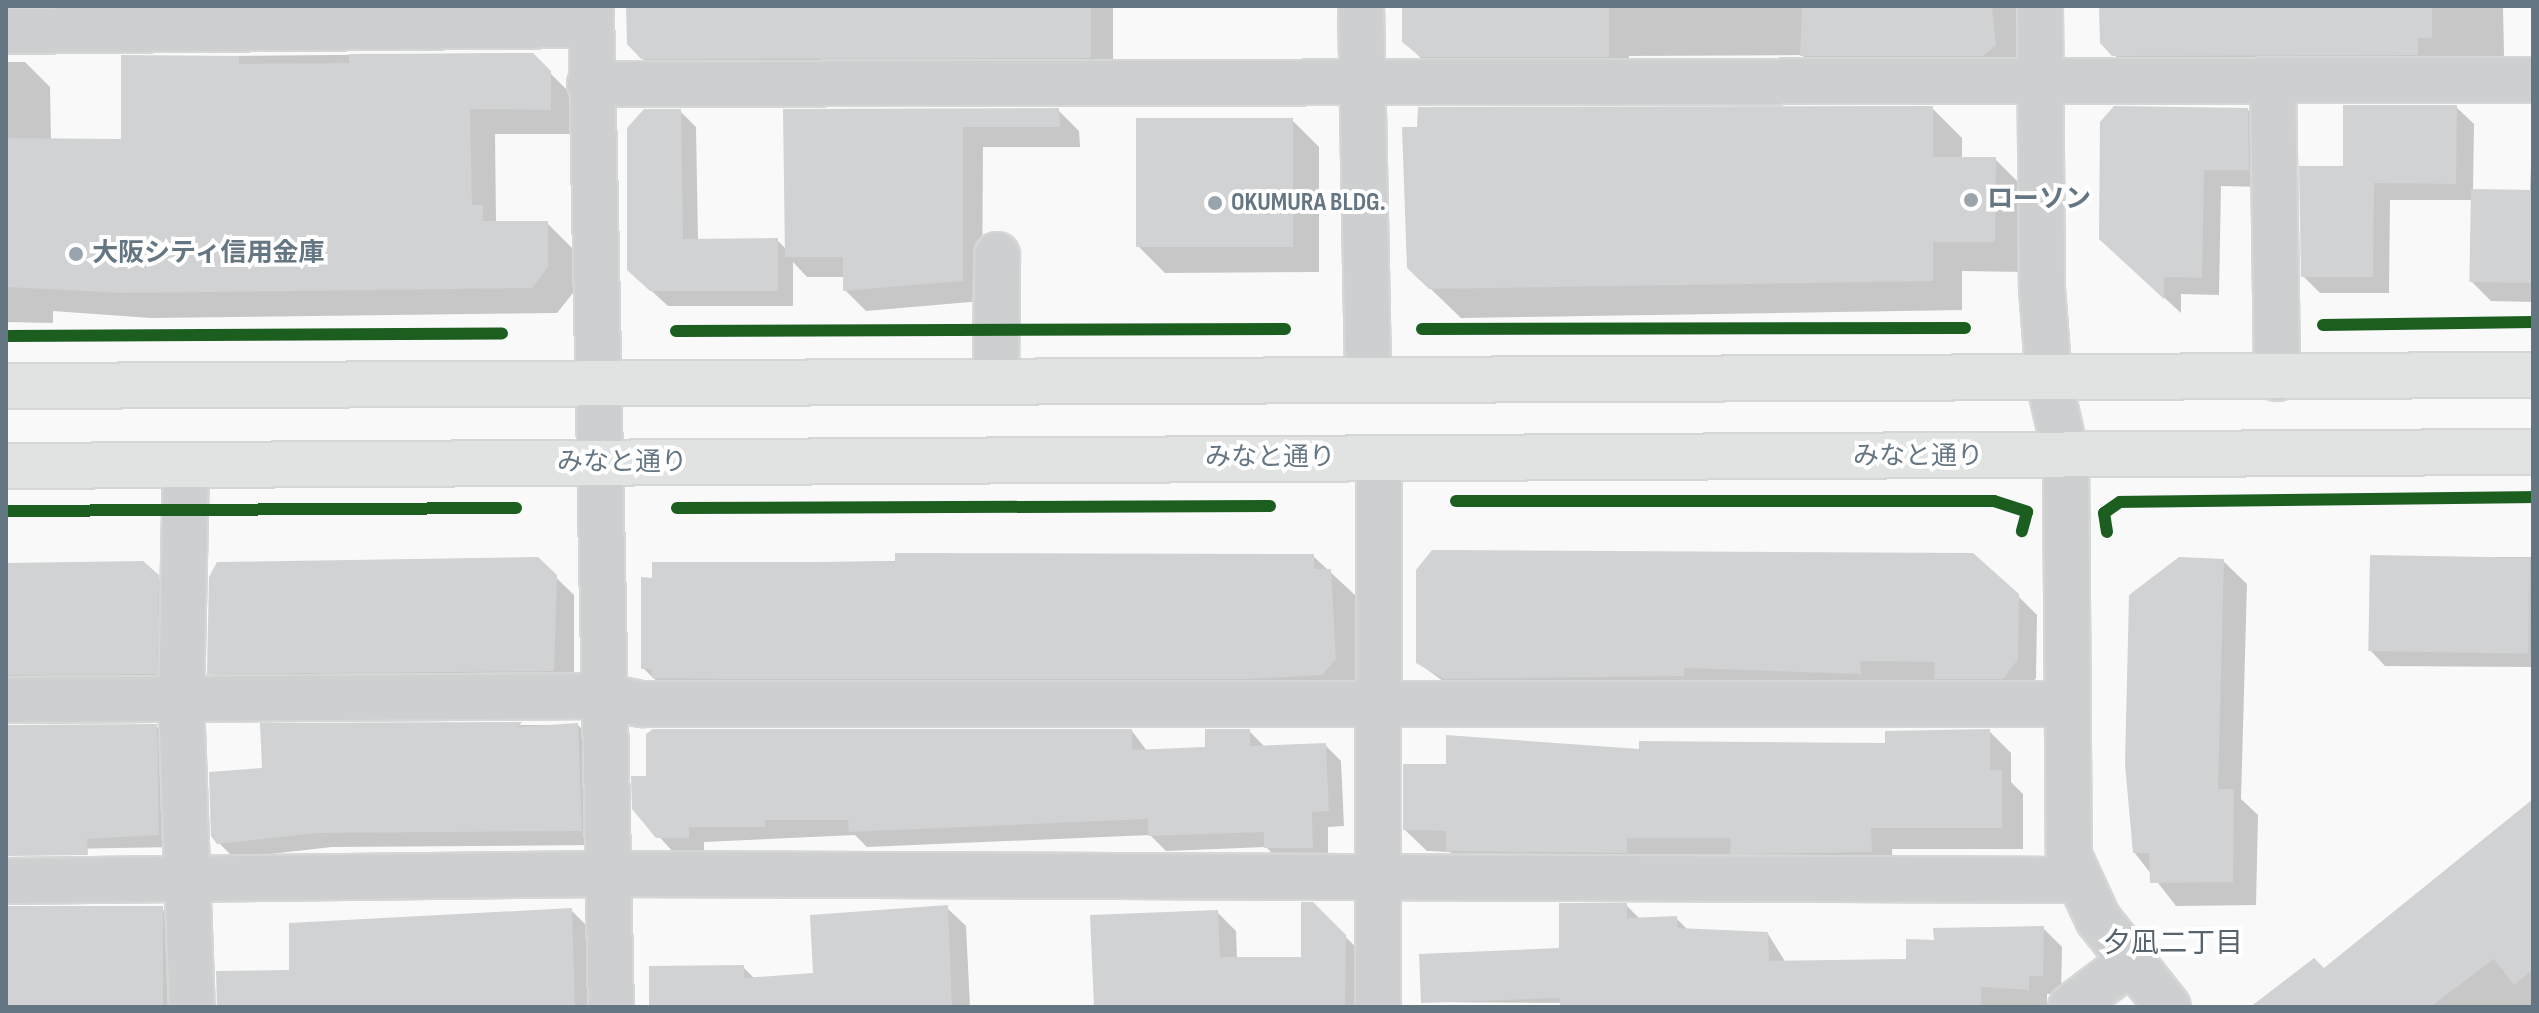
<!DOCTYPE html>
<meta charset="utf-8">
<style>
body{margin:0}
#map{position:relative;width:2539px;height:1013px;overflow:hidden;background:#f9f9f9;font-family:"Sofia Sans Condensed","Noto Sans JP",sans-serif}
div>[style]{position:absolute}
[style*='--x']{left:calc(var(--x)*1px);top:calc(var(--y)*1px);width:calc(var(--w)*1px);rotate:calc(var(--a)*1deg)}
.shadow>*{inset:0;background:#0003}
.building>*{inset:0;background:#d0d2d3;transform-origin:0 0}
.roads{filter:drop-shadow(2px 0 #d5d6d6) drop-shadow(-2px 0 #d5d6d6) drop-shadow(0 2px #d5d6d6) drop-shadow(0 -2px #d5d6d6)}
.minor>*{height:44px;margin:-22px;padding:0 22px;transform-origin:22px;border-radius:22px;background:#cecfd0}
.highway>*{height:44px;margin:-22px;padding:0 22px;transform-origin:22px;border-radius:22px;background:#e1e2e2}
.cycleway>*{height:12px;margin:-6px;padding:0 6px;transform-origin:6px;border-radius:6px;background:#1b5e20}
.dots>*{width:22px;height:22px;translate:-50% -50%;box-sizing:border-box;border:4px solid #fff;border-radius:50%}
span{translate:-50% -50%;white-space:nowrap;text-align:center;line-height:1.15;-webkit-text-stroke:8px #fff;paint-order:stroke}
.poi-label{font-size:26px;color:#657683;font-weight:700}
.left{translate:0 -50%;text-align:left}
.street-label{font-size:26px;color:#657683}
.neighbourhood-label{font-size:28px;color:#57646e}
.frame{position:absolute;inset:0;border:8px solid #657683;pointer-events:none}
</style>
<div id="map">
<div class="shadow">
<i style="clip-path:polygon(12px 6px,562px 6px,26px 20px)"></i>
<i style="clip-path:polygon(629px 6px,1113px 6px,1113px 80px,666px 81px,642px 58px)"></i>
<i style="clip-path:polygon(1403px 6px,2017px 6px,2016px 66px,1823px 77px,1802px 55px,1629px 56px,1629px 77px,1426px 63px,1404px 42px)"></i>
<i style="clip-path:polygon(2101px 6px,2503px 6px,2504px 56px,2437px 57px,2437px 74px,2134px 75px,2102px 42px)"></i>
<i style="clip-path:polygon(530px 53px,575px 98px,576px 134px,495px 134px,496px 222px,547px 223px,573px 249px,573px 293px,557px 313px,151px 318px,53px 311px,53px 323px,6px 322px,6px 62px,25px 62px,50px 87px,51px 140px,123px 141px,123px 57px)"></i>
<i style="clip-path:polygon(2456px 107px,2474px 124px,2473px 191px,2530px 192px,2533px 106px,2533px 302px,2491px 301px,2472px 282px,2473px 200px,2390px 200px,2389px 293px,2320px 293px,2303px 276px,2345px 168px)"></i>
<i style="clip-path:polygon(1932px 108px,1962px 138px,1962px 159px,1995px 159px,2025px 189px,2025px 272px,1962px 271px,1962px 310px,1461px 318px,1409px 268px)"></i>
<i style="clip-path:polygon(1058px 110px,1079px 131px,1080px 147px,983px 147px,982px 301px,866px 311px,845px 290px,845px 277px,807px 277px,793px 262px,793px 306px,668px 306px,645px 285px,680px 111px,696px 127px,698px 241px,777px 240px,787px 250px,785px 111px)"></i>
<i style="clip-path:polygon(2248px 110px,2265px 128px,2266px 187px,2221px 186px,2219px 295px,2181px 294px,2181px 313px,2119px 256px)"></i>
<i style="clip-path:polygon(1292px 120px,1319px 147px,1319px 272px,1165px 273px,1139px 247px)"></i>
<i style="clip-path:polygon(1313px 556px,1356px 596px,1360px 685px,669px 693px,643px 668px,654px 564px)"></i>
<i style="clip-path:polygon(2372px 557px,2533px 557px,2533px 667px,2385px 666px,2370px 650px)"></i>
<i style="clip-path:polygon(537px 559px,574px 595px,574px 685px,227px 691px,209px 673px)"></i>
<i style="clip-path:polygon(2223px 561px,2247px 584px,2241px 799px,2258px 815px,2256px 905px,2176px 906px,2134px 852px)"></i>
<i style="clip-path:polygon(6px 564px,157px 577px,173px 592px,171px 688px,6px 698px)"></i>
<i style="clip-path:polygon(2018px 596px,2037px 615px,2036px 678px,2022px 697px,1955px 697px,1938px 680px,1878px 680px,1879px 692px,1465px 697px,1418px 663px)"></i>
<i style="clip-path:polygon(262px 725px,578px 725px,592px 740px,596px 845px,332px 847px,234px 858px,219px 843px,264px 770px)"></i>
<i style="clip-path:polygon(156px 726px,171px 741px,175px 847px,6px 850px,6px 727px)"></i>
<i style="clip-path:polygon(1132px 731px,1147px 751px,1207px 749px,1249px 731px,1265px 747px,1325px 745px,1341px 761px,1344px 826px,1328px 827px,1328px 863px,1282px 863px,1266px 847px,1166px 851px,1150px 835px,867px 847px,855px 835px,704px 842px,704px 853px,674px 853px,634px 809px)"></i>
<i style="clip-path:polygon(1989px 731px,2011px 753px,2011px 782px,2023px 794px,2023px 849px,1892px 849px,1893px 873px,1470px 872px,1450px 852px,1427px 851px,1405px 830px,1448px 766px,1887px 745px)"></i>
<i style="clip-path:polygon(2533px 802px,2533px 1007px,2278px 1007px,2324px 971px)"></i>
<i style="clip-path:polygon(1312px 904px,1364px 955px,1363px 1007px,1096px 1007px,1217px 912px,1236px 931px,1237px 959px,1303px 959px)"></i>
<i style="clip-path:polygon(1626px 905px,1641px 920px,1676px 918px,1688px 930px,1768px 934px,1786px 963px,1907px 961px,1936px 942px,2043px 928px,2062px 947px,2061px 994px,2047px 994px,2047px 1007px,1423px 1002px,1561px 950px)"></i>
<i style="clip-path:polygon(6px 907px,162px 909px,182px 929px,185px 1007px,6px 1007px)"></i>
<i style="clip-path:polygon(947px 908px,966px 926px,970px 1007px,653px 1007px,743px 967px,755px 979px,815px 975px)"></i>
<i style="clip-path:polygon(571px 910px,591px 930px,593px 1007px,217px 1007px,218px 973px,291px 972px)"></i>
</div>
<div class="building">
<i style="clip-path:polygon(626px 6px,1091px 6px,1091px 58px,641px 59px,627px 44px)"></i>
<i style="clip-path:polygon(1402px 6px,1609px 6px,1609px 57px,1421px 57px,1402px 42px)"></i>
<i style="clip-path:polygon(1802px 6px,1992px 6px,1996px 45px,1983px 56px,1800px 56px)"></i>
<i style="clip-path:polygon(2099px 6px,2432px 6px,2432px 38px,2418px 38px,2418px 55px,2112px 56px,2100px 43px)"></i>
<i style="clip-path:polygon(533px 53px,551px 71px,551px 110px,470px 109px,472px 205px,483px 205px,483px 221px,548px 221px,548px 267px,532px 288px,124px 293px,6px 287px,6px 138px,121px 139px,121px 55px,239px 56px,239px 64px,349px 63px,349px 54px)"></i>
<i style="clip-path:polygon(2343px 105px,2457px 105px,2456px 184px,2374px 183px,2373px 277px,2301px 277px,2299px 166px,2343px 166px)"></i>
<i style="clip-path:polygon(1933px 106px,1933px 157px,1996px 157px,1995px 242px,1933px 242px,1933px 281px,1429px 289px,1407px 268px,1402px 127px,1417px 127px,1418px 107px)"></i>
<i style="clip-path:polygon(2114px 106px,2248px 108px,2249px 170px,2204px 170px,2202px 278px,2164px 277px,2164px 299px,2099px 239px,2100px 122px)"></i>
<i style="clip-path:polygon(1059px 108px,1060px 127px,963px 127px,963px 281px,843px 291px,843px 257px,785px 257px,783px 109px)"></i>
<i style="clip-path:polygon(644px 109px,681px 109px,683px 239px,778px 238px,778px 291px,650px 291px,627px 270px,627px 128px)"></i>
<i style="left:1293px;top:118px;width:129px;height:157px;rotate:90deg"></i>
<i style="left:2471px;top:189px;width:62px;height:93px;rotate:1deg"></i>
<i style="clip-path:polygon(1432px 550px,1973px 553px,2019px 594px,2018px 659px,2003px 679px,1934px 679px,1935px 662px,1860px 661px,1861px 674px,1684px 668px,1684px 676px,1444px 679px,1416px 663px,1416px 570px)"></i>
<i style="clip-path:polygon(895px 553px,1314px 554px,1314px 569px,1331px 569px,1336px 659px,1322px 675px,1250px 679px,718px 679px,652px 678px,652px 669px,641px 669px,641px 577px,652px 578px,652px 562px,895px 562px)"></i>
<i style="left:2370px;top:555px;width:160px;height:96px;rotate:1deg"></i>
<i style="clip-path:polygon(538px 557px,557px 575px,554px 671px,207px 674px,209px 577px,217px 562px)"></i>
<i style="clip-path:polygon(2179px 557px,2224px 559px,2218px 789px,2234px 789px,2233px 882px,2150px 883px,2149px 853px,2133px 853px,2125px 764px,2129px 595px)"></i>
<i style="clip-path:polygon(143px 561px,159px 575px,157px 674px,6px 675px,6px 563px)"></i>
<i style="clip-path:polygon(522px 722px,518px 727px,578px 723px,582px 831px,317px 833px,217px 844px,211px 836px,209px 772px,262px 768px,260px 723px)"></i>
<i style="clip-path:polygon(157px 724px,159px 835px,87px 839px,88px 855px,8px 856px,6px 725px)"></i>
<i style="clip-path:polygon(653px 729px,1132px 729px,1132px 750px,1205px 747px,1205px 729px,1250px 729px,1250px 746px,1326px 743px,1329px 811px,1312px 812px,1313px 848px,1264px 848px,1264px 832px,1148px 836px,1148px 819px,849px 832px,848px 820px,765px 820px,765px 827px,689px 827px,689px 838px,656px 838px,632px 809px,631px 776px,646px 776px,646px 734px)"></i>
<i style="clip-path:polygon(1990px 729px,1990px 770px,2002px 770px,2002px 828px,1871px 828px,1872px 852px,1730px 854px,1731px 838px,1627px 838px,1627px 853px,1446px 851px,1446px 831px,1403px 830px,1403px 764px,1446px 764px,1446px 735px,1639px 749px,1639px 741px,1885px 743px,1885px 731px)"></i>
<i style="clip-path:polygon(2533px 799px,2533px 970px,2514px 985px,2494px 959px,2430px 1007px,2250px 1007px,2314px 958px,2324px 968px)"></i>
<i style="clip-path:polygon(1301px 902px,1313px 902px,1346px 935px,1345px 1007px,1094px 1007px,1090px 915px,1218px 910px,1220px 957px,1301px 957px)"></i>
<i style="clip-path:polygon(1559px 903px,1627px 903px,1627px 918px,1677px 916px,1678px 928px,1768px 932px,1769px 961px,1906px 959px,1906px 939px,1934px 940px,1933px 928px,2044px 926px,2043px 976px,2029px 976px,2029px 990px,1981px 987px,1981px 1007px,1560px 1007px,1560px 998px,1421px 1003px,1419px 954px,1559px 948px)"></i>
<i style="clip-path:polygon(948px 905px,952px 1007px,649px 1007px,649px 966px,744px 965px,744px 978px,813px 973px,810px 915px)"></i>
<i style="left:6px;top:906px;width:157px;height:101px"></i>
<i style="clip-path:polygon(572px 908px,575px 1007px,217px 1007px,216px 971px,289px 970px,289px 923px)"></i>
</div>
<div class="roads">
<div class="minor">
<i style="--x:591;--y:6;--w:1001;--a:88.86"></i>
<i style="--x:1361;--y:6;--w:372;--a:88.9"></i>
<i style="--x:2040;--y:6;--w:283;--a:89.6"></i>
<i style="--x:2042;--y:289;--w:92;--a:85.6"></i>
<i style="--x:2049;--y:381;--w:76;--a:77.1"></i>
<i style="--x:2066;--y:455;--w:401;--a:89.6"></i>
<i style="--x:2069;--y:856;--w:69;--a:65.3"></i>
<i style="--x:2098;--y:919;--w:112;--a:51.5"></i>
<i style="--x:6;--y:31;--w:585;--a:-0.59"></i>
<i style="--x:2273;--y:82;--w:296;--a:89.2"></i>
<i style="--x:590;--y:84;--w:1943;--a:-0.12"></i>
<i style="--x:996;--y:381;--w:126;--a:-89.5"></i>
<i style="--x:186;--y:465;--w:234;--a:91.2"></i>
<i style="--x:181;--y:699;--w:308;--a:88"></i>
<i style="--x:6;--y:700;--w:597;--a:-0.38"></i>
<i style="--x:603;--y:696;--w:40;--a:12"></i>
<i style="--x:642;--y:704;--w:1422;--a:0"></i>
<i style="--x:6;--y:881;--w:601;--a:-0.67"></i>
<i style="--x:607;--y:874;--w:1467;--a:0.23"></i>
<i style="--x:1378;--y:1007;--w:549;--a:-89.9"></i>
<i style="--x:2071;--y:1007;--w:76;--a:-37"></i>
</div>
<div class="highway">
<i style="--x:6;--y:386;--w:2527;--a:-0.25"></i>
<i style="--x:6;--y:466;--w:2527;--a:-0.32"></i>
</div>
</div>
<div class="cycleway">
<i style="--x:2323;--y:325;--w:210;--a:-0.8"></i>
<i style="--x:1422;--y:329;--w:543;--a:-0.11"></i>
<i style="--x:676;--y:331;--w:609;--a:-0.19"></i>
<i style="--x:6;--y:336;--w:496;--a:-0.3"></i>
<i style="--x:1456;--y:501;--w:538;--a:0"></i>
<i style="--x:1994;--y:501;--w:35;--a:18"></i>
<i style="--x:2027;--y:512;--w:20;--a:105"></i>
<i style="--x:677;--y:508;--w:593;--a:-0.19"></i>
<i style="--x:6;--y:511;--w:510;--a:-0.34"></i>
<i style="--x:2107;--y:532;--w:19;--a:-99"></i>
<i style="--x:2104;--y:513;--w:19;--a:-35"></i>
<i style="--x:2120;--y:502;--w:413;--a:-0.7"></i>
</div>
<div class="dots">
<i style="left:1971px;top:200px;background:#99a4ac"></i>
<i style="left:1215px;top:203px;background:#99a4ac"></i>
<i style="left:76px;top:254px;background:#99a4ac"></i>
</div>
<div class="poi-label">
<span class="left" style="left:1987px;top:200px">ローソン</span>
<span class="left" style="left:1231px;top:203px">OKUMURA BLDG.</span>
<span class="left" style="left:92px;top:254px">大阪シティ信用金庫</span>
</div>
<div class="street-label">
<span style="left:1918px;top:457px">みなと通り</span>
<span style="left:1270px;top:458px">みなと通り</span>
<span style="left:622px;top:463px">みなと通り</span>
</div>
<div class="neighbourhood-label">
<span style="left:2173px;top:944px">夕凪二丁目</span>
</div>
<div class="frame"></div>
</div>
